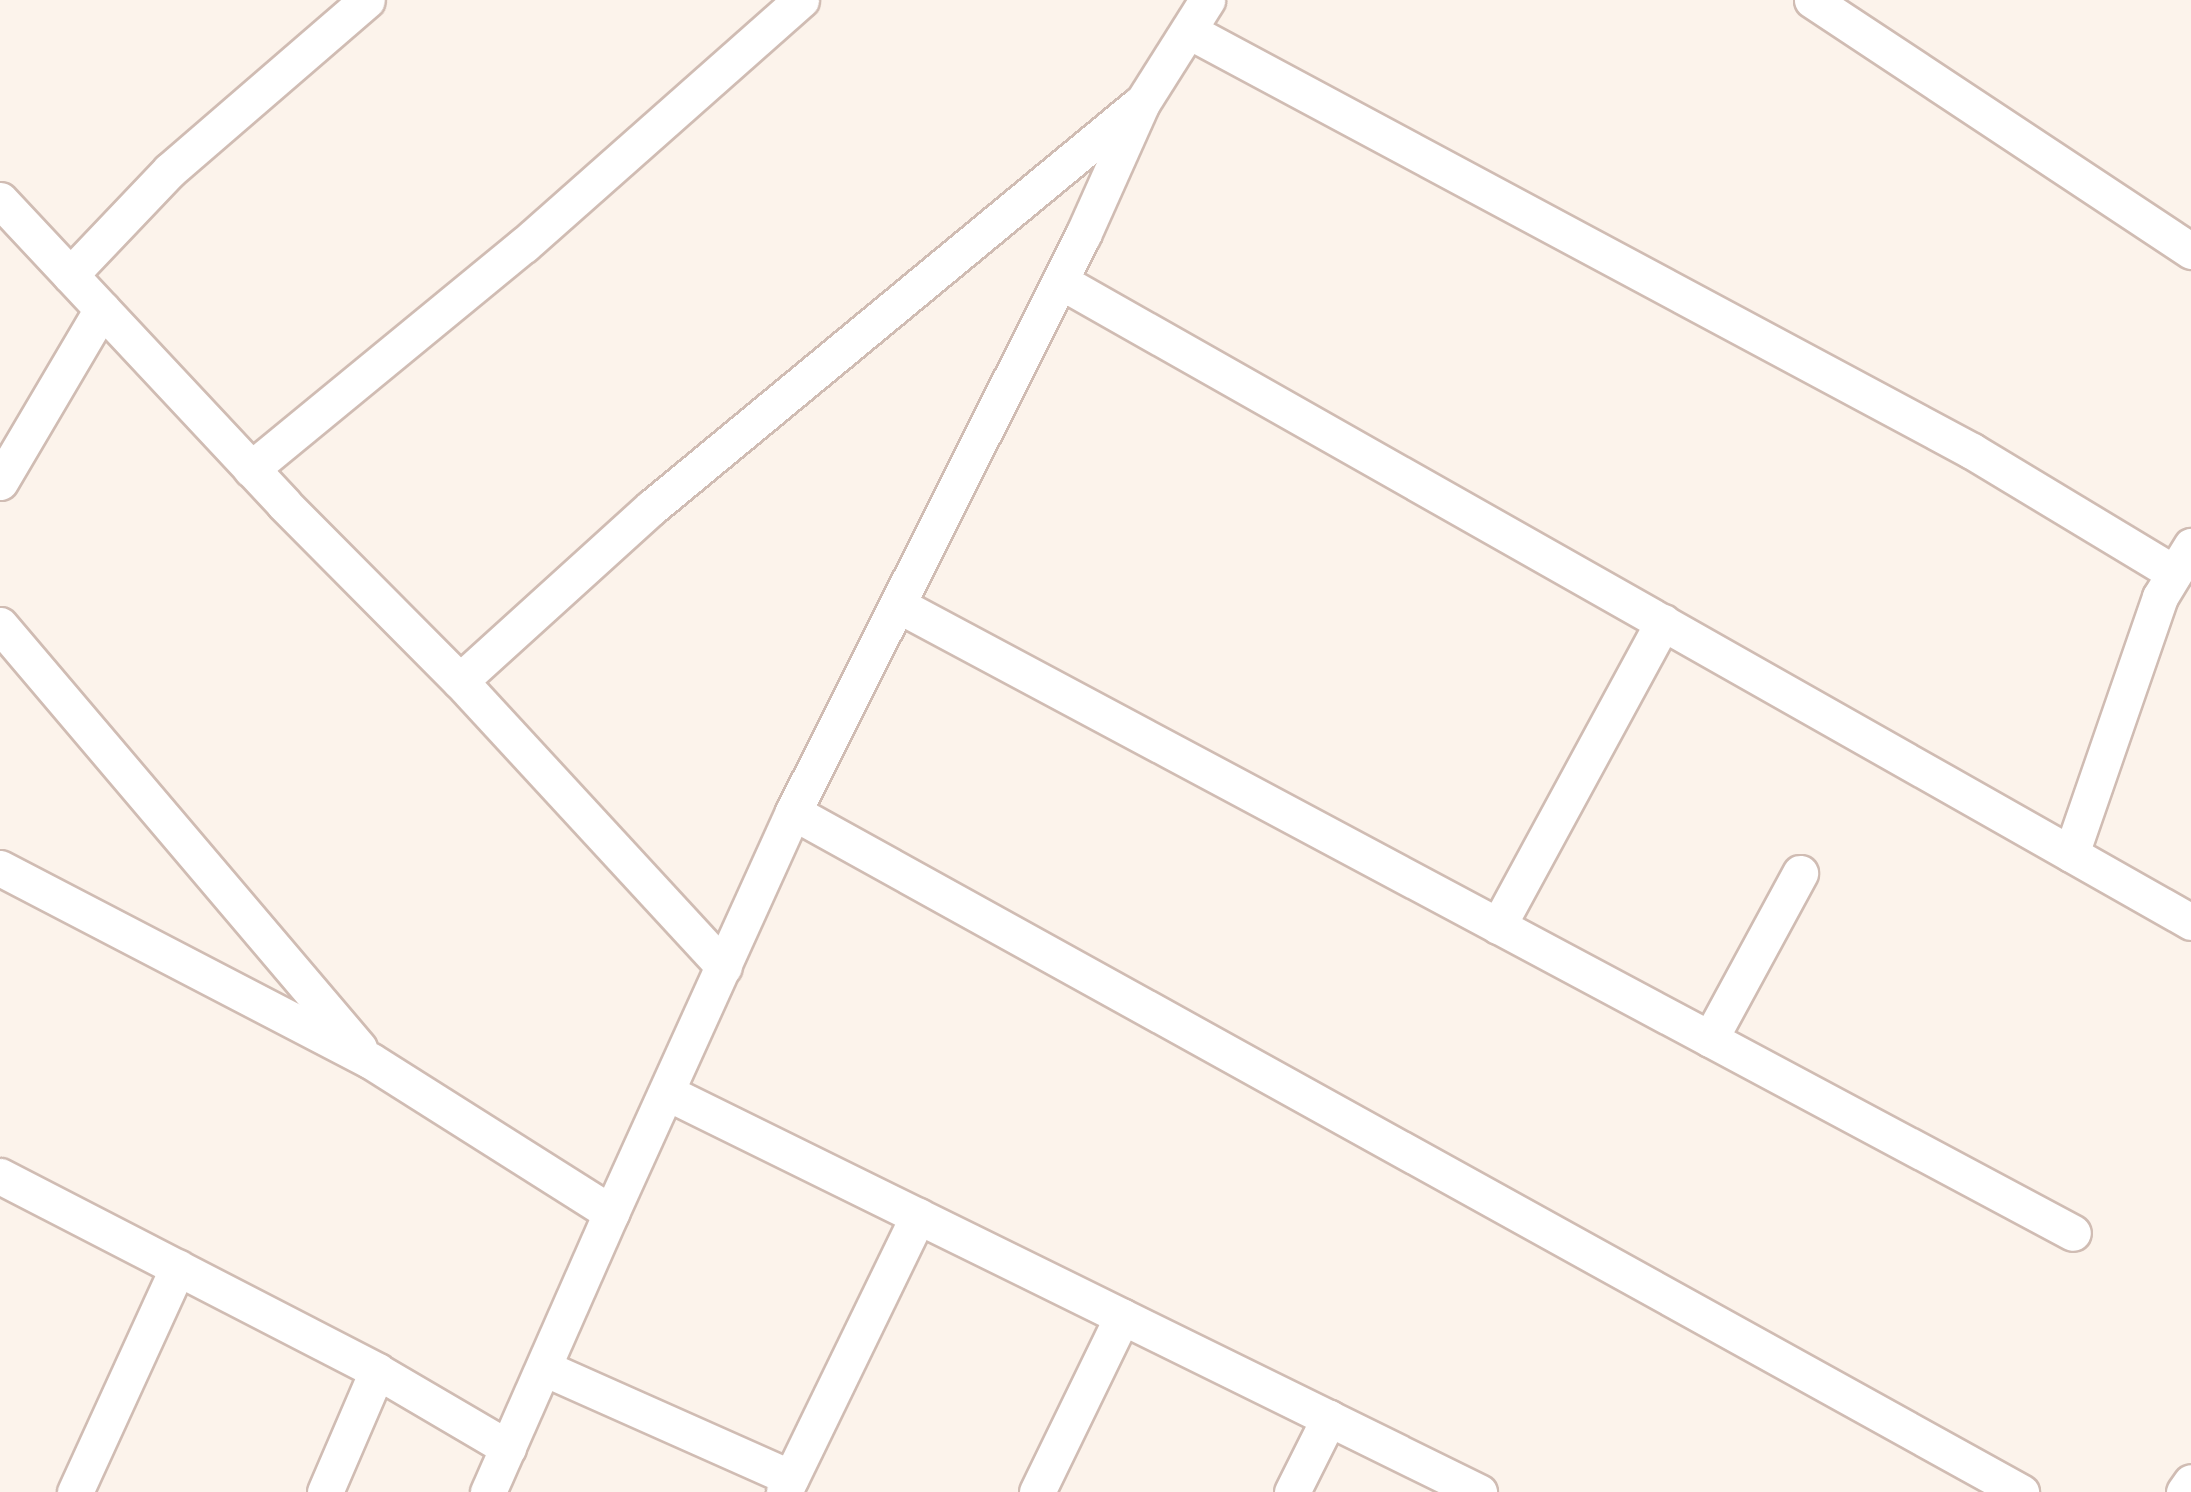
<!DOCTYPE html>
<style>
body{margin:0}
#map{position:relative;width:2191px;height:1492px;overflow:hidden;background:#fcf3eb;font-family:Barlow,sans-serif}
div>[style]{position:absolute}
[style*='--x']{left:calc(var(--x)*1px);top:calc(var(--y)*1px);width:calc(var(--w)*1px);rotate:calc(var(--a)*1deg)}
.roads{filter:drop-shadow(2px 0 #d0bcb3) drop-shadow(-2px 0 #d0bcb3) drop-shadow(0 2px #d0bcb3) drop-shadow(0 -2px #d0bcb3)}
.street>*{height:35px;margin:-17.5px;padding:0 17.5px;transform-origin:17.5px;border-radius:17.5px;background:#fff}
span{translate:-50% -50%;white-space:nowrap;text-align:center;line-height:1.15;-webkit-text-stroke:5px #fef8f1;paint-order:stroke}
</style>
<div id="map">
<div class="roads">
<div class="street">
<i style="--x:1812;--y:0;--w:455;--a:33.5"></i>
<i style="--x:1189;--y:31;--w:889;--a:28.21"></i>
<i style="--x:1972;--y:451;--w:236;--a:31.1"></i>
<i style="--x:0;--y:200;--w:416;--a:46.9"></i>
<i style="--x:284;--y:504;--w:250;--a:45.2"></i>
<i style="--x:460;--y:681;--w:259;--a:-42.2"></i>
<i style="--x:652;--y:507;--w:629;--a:-39.58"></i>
<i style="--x:70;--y:275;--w:145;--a:-46.4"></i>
<i style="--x:170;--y:170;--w:260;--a:-40.8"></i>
<i style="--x:1060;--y:281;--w:1300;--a:29.54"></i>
<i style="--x:251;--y:469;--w:353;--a:-39.4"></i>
<i style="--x:524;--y:245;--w:370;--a:-41.5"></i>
<i style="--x:0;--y:482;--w:201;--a:-59.5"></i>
<i style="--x:898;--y:605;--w:1332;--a:28.12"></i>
<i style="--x:0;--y:625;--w:555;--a:49.68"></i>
<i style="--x:460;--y:681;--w:389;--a:47.3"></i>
<i style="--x:793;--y:812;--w:1404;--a:28.98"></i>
<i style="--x:2071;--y:854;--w:272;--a:-70.9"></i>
<i style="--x:2160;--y:597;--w:60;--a:-58.7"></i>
<i style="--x:0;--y:868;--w:418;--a:27.5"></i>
<i style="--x:371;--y:1061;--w:284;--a:32.3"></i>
<i style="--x:1498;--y:926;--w:346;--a:-61.5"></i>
<i style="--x:1710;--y:1039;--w:189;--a:-61.5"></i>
<i style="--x:668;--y:1093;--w:904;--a:26.2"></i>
<i style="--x:0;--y:1176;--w:424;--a:27.3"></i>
<i style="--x:377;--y:1371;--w:152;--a:30.4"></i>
<i style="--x:544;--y:1368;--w:270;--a:24"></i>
<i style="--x:75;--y:1492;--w:247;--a:-65.4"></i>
<i style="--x:325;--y:1492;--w:132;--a:-66.7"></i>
<i style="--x:488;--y:1492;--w:305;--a:-66.2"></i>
<i style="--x:611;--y:1213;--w:440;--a:-65.6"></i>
<i style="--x:793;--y:812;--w:646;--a:-63.32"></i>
<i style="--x:1083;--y:235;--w:145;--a:-65.9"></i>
<i style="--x:1142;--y:103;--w:122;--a:-57.7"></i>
<i style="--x:784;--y:1492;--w:307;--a:-64.1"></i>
<i style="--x:1037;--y:1492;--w:195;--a:-64.1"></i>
<i style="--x:1292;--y:1492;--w:83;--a:-63.4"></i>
<i style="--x:2184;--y:1492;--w:12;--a:-55"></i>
</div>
</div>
</div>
